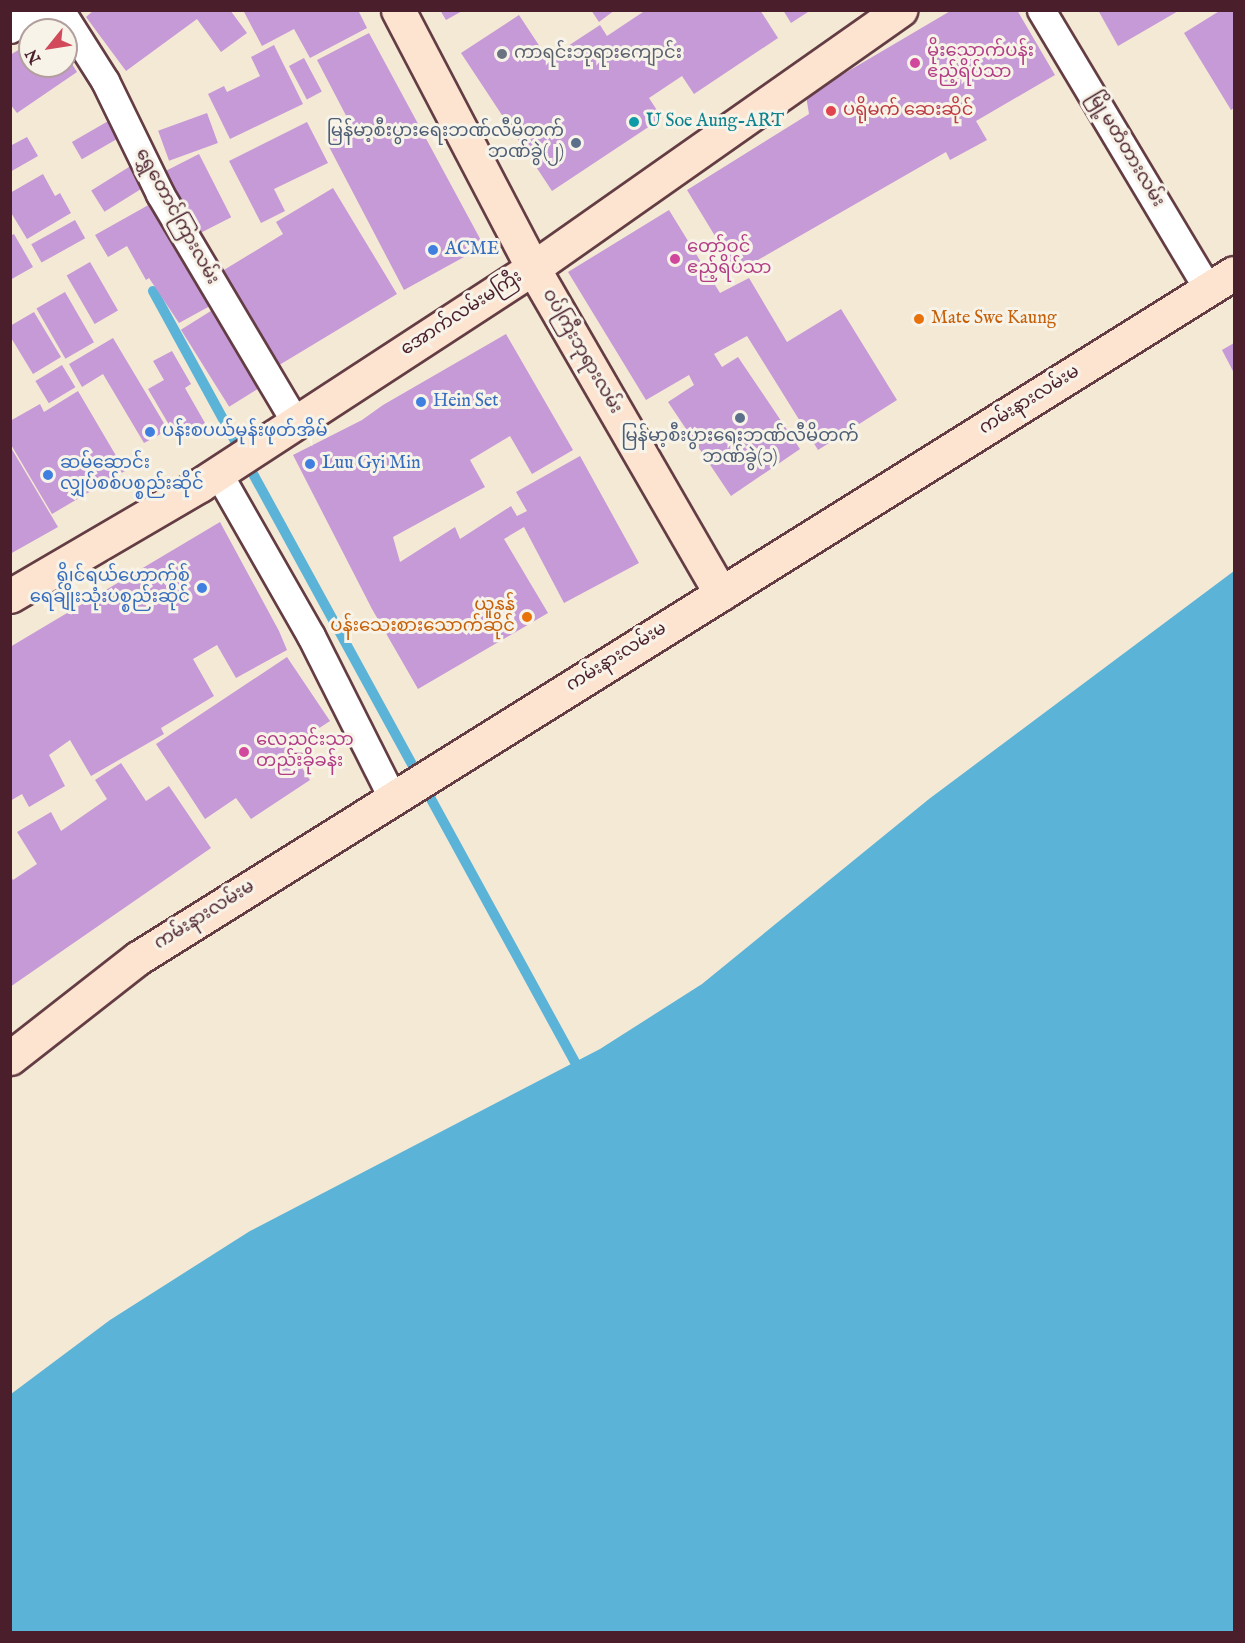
<!DOCTYPE html>
<meta charset="utf-8">
<style>
body{margin:0}
#map{position:relative;width:1245px;height:1643px;overflow:hidden;background:#f4e9d5;font-family:"IM FELL English","Noto Sans Myanmar",serif}
div>[style]{position:absolute}
[style*='--x']{left:calc(var(--x)*1px);top:calc(var(--y)*1px);width:calc(var(--w)*1px);rotate:calc(var(--a)*1deg)}
.water>*{inset:0;background:#5bb3d8}
.stream>*{height:10px;margin:-5px;padding:0 5px;transform-origin:5px;border-radius:5px;background:#5bb3d8}
.building>*{inset:0;background:#c699d7;transform-origin:0 0}
.roads{filter:drop-shadow(2px 0 #643d44) drop-shadow(-2px 0 #643d44) drop-shadow(0 2px #643d44) drop-shadow(0 -2px #643d44)}
.street>*{height:27px;margin:-13.5px;padding:0 13.5px;transform-origin:13.5px;border-radius:13.5px;background:#fff}
.secondary>*{height:33px;margin:-16.5px;padding:0 16.5px;transform-origin:16.5px;border-radius:16.5px;background:#fde4d0}
.dots>*{width:16px;height:16px;translate:-50% -50%;box-sizing:border-box;border:3px solid #f7f3e8;border-radius:50%}
span{translate:-50% -50%;white-space:nowrap;text-align:center;line-height:1.15;-webkit-text-stroke:6px #f7f3e8;paint-order:stroke}
.hotel-label{font-size:18px;color:#b23c85}
.left{translate:0 -50%;text-align:left}
.worship-label{font-size:18px;color:#5b616d}
.health-label{font-size:18px;color:#be3a42}
.culture-label{font-size:18px;color:#0d838f}
.service-label{font-size:18px;color:#4e5e75}
.right{translate:-100% -50%;text-align:right}
.street-label{font-size:18px;color:#4a1f2b}
.shop-label{font-size:18px;color:#366cbe}
.food-label{font-size:18px;color:#c56008}
.frame{position:absolute;inset:0;border:12px solid #4a1f2b;pointer-events:none}
.north{position:absolute;left:18px;top:18px;width:60px;height:60px;box-sizing:border-box;background:#f7f3e8;border:2px solid #b29e9c;border-radius:50%;rotate:240deg;font-size:16px;font-weight:700;line-height:24px;text-align:center;color:#4a1f2b}
.north::after{content:'';display:block;margin:auto;width:21px;height:27px;background:#d1495b;clip-path:polygon(50% 0,100% 100%,50% 72%,0 100%)}
</style>
<div id="map">
<div class="water">
<i style="clip-path:polygon(1234px 571px,1234px 1632px,11px 1632px,11px 1394px,110px 1320px,250px 1231px,600px 1049px,702px 984px,929px 799px)"></i>
</div>
<div class="stream">
<i style="--x:153;--y:291;--w:891;--a:61.31"></i>
</div>
<div class="building">
<i style="clip-path:polygon(94px 10px,230px 10px,247px 33px,221px 52px,197px 19px,126px 71px,86px 17px)"></i>
<i style="clip-path:polygon(243px 10px,358px 10px,367px 28px,310px 58px,294px 29px,262px 46px)"></i>
<i style="clip-path:polygon(440px 10px,464px 10px,446px 20px)"></i>
<i style="clip-path:polygon(591px 10px,615px 10px,599px 22px)"></i>
<i style="clip-path:polygon(646px 10px,760px 10px,778px 38px,694px 94px,682px 76px,649px 98px,662px 118px,552px 191px,461px 53px,519px 15px,548px 59px,600px 25px,607px 36px)"></i>
<i style="clip-path:polygon(783px 10px,811px 10px,791px 23px)"></i>
<i style="clip-path:polygon(952px 10px,1017px 10px,1055px 75px,976px 121px,987px 140px,950px 160px,946px 152px,737px 272px,687px 190px,809px 114px,806px 96px)"></i>
<i style="clip-path:polygon(1098px 10px,1180px 10px,1118px 46px)"></i>
<i style="clip-path:polygon(1221px 10px,1234px 10px,1234px 108px,1231px 110px,1184px 33px)"></i>
<i style="clip-path:polygon(369px 33px,484px 246px,404px 290px,326px 141px,352px 127px,317px 60px)"></i>
<i style="clip-path:polygon(30px 43px,30px 66px,66px 66px,66px 54px,77px 72px,17px 113px,10px 104px,10px 55px)"></i>
<i style="clip-path:polygon(274px 45px,303px 104px,230px 139px,208px 94px,224px 86px,227px 92px,260px 76px,251px 57px)"></i>
<i style="left:304px;top:58px;width:38px;height:17px;rotate:62deg"></i>
<i style="left:207px;top:113px;width:32px;height:52px;rotate:70deg"></i>
<i style="left:110px;top:120px;width:20px;height:44px;rotate:60deg"></i>
<i style="clip-path:polygon(307px 122px,328px 163px,274px 189px,285px 211px,261px 223px,229px 161px)"></i>
<i style="clip-path:polygon(27px 137px,38px 156px,10px 172px,10px 146px)"></i>
<i style="left:199px;top:154px;width:71px;height:38px;rotate:63deg"></i>
<i style="left:137px;top:162px;width:25px;height:54px;rotate:58deg"></i>
<i style="clip-path:polygon(43px 174px,55px 196px,60px 193px,71px 213px,27px 239px,10px 211px,10px 193px)"></i>
<i style="clip-path:polygon(333px 188px,397px 294px,271px 370px,214px 276px,283px 234px,276px 222px)"></i>
<i style="clip-path:polygon(152px 203px,210px 306px,179px 323px,149px 278px,146px 280px,127px 246px,108px 257px,95px 235px)"></i>
<i style="clip-path:polygon(669px 210px,720px 293px,749px 278px,787px 342px,841px 309px,897px 400px,818px 450px,747px 336px,714px 354px,722px 367px,738px 357px,800px 449px,731px 496px,668px 402px,694px 385px,689px 375px,646px 400px,568px 272px)"></i>
<i style="left:75px;top:220px;width:21px;height:50px;rotate:61deg"></i>
<i style="clip-path:polygon(14px 234px,33px 267px,10px 280px,10px 236px)"></i>
<i style="left:90px;top:262px;width:56px;height:27px;rotate:60deg"></i>
<i style="left:65px;top:292px;width:58px;height:33px;rotate:60deg"></i>
<i style="left:214px;top:309px;width:91px;height:39px;rotate:58deg"></i>
<i style="clip-path:polygon(34px 312px,61px 357px,33px 374px,10px 336px,10px 326px)"></i>
<i style="clip-path:polygon(506px 334px,573px 450px,532px 474px,510px 436px,470px 460px,485px 487px,393px 537px,400px 562px,455px 527px,460px 539px,511px 506px,517px 516px,527px 511px,516px 492px,580px 456px,639px 563px,564px 603px,524px 527px,504px 539px,548px 613px,418px 689px,372px 609px,293px 455px,362px 420px,383px 405px)"></i>
<i style="clip-path:polygon(113px 338px,168px 430px,144px 443px,103px 374px,82px 387px,69px 364px)"></i>
<i style="clip-path:polygon(1234px 343px,1234px 373px,1222px 350px)"></i>
<i style="clip-path:polygon(172px 351px,191px 384px,185px 388px,205px 423px,178px 440px,148px 389px,164px 380px,153px 361px)"></i>
<i style="left:62px;top:365px;width:26px;height:31px;rotate:59deg"></i>
<i style="clip-path:polygon(78px 391px,125px 471px,52px 514px,10px 443px,10px 421px,40px 404px,44px 412px)"></i>
<i style="clip-path:polygon(10px 446px,58px 527px,10px 554px)"></i>
<i style="clip-path:polygon(220px 522px,279px 631px,287px 650px,236px 678px,217px 645px,193px 659px,214px 696px,161px 728px,164px 734px,91px 776px,70px 740px,49px 755px,65px 786px,29px 807px,22px 794px,10px 801px,10px 647px)"></i>
<i style="clip-path:polygon(287px 657px,330px 721px,289px 748px,310px 780px,251px 819px,236px 798px,205px 819px,156px 744px)"></i>
<i style="clip-path:polygon(121px 763px,146px 801px,169px 786px,211px 848px,10px 987px,10px 876px,13px 880px,37px 864px,17px 832px,51px 812px,61px 831px,107px 799px,95px 780px)"></i>
</div>
<div class="roads">
<div class="street">
<i style="--x:60;--y:10;--w:84;--a:57.6"></i>
<i style="--x:105;--y:81;--w:126;--a:64"></i>
<i style="--x:160;--y:194;--w:264;--a:59.3"></i>
<i style="--x:1041;--y:10;--w:325;--a:59.1"></i>
<i style="--x:10;--y:29;--w:34;--a:-34"></i>
<i style="--x:218;--y:473;--w:188;--a:60.3"></i>
<i style="--x:311;--y:636;--w:182;--a:63.3"></i>
</div>
<div class="secondary">
<i style="--x:398;--y:10;--w:291;--a:62.4"></i>
<i style="--x:533;--y:268;--w:376;--a:60"></i>
<i style="--x:10;--y:596;--w:220;--a:-30.3"></i>
<i style="--x:200;--y:485;--w:397;--a:-33.1"></i>
<i style="--x:533;--y:268;--w:449;--a:-35.1"></i>
<i style="--x:10;--y:1058;--w:162;--a:-38"></i>
<i style="--x:138;--y:958;--w:1292;--a:-32.01"></i>
</div>
</div>
<div class="dots">
<i style="left:502px;top:54px;background:#6b7280"></i>
<i style="left:915px;top:63px;background:#d1479c"></i>
<i style="left:831px;top:111px;background:#e0444e"></i>
<i style="left:634px;top:122px;background:#0f9aa8"></i>
<i style="left:576px;top:143px;background:#5c6f8a"></i>
<i style="left:433px;top:250px;background:#3f7fe0"></i>
<i style="left:675px;top:259px;background:#d1479c"></i>
<i style="left:919px;top:319px;background:#e8710a"></i>
<i style="left:421px;top:402px;background:#3f7fe0"></i>
<i style="left:740px;top:418px;background:#5c6f8a"></i>
<i style="left:150px;top:432px;background:#3f7fe0"></i>
<i style="left:310px;top:464px;background:#3f7fe0"></i>
<i style="left:48px;top:475px;background:#3f7fe0"></i>
<i style="left:202px;top:588px;background:#3f7fe0"></i>
<i style="left:527px;top:617px;background:#e8710a"></i>
<i style="left:244px;top:752px;background:#d1479c"></i>
</div>
<div class="hotel-label">
<span class="left" style="left:927px;top:63px">မိုးသောက်ပန်း<br>ဧည့်ရိပ်သာ</span>
<span class="left" style="left:687px;top:259px">တော်ဝင်<br>ဧည့်ရိပ်သာ</span>
<span class="left" style="left:256px;top:752px">လေညင်းသာ<br>တည်းခိုခန်း</span>
</div>
<div class="worship-label">
<span class="left" style="left:514px;top:54px">ကာရင်းဘုရားကျောင်း</span>
</div>
<div class="health-label">
<span class="left" style="left:843px;top:111px">ပရိုမက် ဆေးဆိုင်</span>
</div>
<div class="culture-label">
<span class="left" style="left:646px;top:122px">U Soe Aung-ART</span>
</div>
<div class="service-label">
<span class="right" style="left:564px;top:143px">မြန်မာ့စီးပွားရေးဘဏ်လီမိတက်<br>ဘဏ်ခွဲ(၂)</span>
<span style="left:740px;top:448px">မြန်မာ့စီးပွားရေးဘဏ်လီမိတက်<br>ဘဏ်ခွဲ(၁)</span>
</div>
<div class="street-label">
<span style="left:1125px;top:150px;rotate:59deg">မြို့မတံတားလမ်း</span>
<span style="left:176px;top:217px;rotate:61deg">ရွှေတောင်ကြားလမ်း</span>
<span style="left:462px;top:314px;rotate:-33deg">အောက်လမ်းမကြီး</span>
<span style="left:581px;top:352px;rotate:60deg">ဝပ်ကြီးဘုရားလမ်း</span>
<span style="left:1030px;top:401px;rotate:-32deg">ကမ်းနားလမ်းမ</span>
<span style="left:617px;top:658px;rotate:-32deg">ကမ်းနားလမ်းမ</span>
<span style="left:205px;top:916px;rotate:-32deg">ကမ်းနားလမ်းမ</span>
</div>
<div class="shop-label">
<span class="left" style="left:445px;top:250px">ACME</span>
<span class="left" style="left:433px;top:402px">Hein Set</span>
<span class="left" style="left:162px;top:432px">ပန်းစပယ်မုန်းဖုတ်အိမ်</span>
<span class="left" style="left:322px;top:464px">Luu Gyi Min</span>
<span class="left" style="left:60px;top:475px">ဆမ်ဆောင်း<br>လျှပ်စစ်ပစ္စည်းဆိုင်</span>
<span class="right" style="left:190px;top:588px">ရွိုင်ရယ်ဟောက်စ်<br>ရေချိုးသုံးပစ္စည်းဆိုင်</span>
</div>
<div class="food-label">
<span class="left" style="left:931px;top:319px">Mate Swe Kaung</span>
<span class="right" style="left:515px;top:617px">ယူနန်<br>ပန်းသေးစားသောက်ဆိုင်</span>
</div>
<div class="frame"></div>
<div class="north">N</div>
</div>
